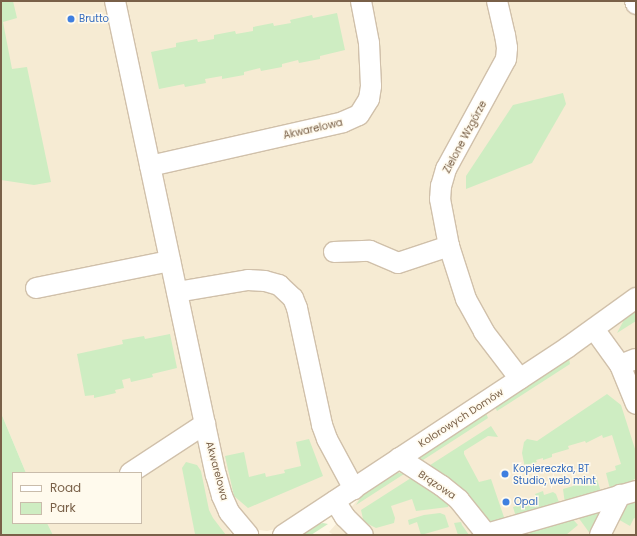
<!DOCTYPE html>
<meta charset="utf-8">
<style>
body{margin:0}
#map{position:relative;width:637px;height:536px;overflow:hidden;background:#fef7e5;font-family:Poppins,sans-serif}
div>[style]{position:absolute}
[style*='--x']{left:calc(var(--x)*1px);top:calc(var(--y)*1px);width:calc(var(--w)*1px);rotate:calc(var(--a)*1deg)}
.residential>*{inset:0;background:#f6ebd3}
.green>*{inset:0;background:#ceedc2}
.roads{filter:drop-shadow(1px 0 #d0c0aa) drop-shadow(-1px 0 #d0c0aa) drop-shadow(0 1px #d0c0aa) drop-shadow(0 -1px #d0c0aa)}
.minor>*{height:20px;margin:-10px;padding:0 10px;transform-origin:10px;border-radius:10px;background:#fff}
.dots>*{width:11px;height:11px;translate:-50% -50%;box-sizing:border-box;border:2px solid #fffaed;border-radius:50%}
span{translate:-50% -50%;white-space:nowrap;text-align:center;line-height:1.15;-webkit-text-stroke:3px #fffaed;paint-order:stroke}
.shop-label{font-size:10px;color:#366cbe}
.left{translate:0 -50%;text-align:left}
.street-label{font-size:10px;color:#796048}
.frame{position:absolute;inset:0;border:2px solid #796048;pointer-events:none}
.legend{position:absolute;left:12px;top:472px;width:130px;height:52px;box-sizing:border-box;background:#fffaed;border:1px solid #c9bcab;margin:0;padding:5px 7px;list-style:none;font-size:12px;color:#796048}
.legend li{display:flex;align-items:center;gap:8px;height:20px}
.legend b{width:20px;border:1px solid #c9bcab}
</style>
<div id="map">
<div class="residential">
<i style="clip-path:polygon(1px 1px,636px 1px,636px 287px,577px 330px,275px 529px,267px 531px,253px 529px,232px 508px,192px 407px,215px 509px,232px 535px,53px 535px,47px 523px,141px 523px,141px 473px,26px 473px,1px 413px)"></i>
<i style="clip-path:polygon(636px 310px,636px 535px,334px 535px,329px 532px,363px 494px,491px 410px)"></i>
</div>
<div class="green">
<i style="clip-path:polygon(1px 1px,13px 1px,17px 18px,3px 22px,12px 69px,27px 67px,51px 182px,34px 185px,1px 180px)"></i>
<i style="clip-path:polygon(337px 13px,345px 50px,320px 56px,320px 59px,299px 63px,298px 60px,282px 64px,282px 67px,261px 71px,260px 68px,244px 72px,244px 75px,222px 79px,222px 76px,205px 79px,206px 83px,185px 87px,184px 84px,159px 89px,151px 52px,176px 47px,176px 43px,197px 39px,198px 42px,214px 39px,214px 35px,235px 31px,236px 34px,253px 31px,253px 27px,273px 23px,274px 26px,291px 23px,290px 20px,312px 15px,313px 18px)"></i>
<i style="clip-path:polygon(563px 93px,566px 104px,532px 163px,466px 189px,466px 176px,513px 105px)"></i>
<i style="clip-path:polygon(636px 310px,636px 321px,617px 333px,625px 318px)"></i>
<i style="clip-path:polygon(170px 334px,177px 368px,152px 374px,153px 377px,131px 382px,130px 378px,122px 380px,124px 388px,115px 390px,116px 393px,94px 398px,94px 395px,85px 396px,77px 354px,123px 344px,122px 340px,144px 336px,145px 339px)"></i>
<i style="clip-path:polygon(569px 358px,570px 364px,497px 411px,495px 407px)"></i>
<i style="clip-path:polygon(607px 394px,621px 405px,636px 452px,636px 478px,627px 484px,624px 483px,610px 489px,606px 473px,616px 470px,615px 466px,621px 464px,612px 435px,603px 438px,602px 435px,586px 443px,585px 441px,568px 446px,569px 449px,552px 454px,552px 457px,543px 460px,543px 458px,536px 460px,537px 462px,526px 465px,525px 468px,522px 453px,524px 442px,527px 439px,537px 441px)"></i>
<i style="clip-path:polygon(1px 413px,26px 473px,13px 473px,13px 523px,47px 523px,53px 535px,1px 535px)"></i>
<i style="clip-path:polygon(486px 413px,488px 418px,485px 420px,420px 462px,420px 456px)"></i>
<i style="clip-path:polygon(491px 426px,498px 437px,488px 436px,464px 451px,464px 454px,479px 482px,491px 479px,506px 523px,490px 525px,424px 469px)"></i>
<i style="clip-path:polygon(309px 439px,323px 476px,248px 508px,234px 496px,225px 456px,244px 452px,249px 477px,265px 473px,266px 477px,285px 473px,284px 470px,301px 466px,296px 442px)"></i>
<i style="clip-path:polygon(186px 462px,197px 465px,201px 471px,209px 510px,213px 518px,226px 535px,194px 535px,195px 534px,182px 468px)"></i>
<i style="clip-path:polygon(396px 472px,404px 474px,356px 505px,363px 494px)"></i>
<i style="clip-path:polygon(585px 476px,586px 480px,596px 476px,601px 492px,565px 504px,563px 489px,573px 486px,572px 482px)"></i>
<i style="clip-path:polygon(411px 478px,437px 495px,449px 504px,448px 507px,416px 511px,412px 499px,391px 506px,395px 518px,394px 523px,376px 528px,366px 523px,363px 519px,361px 510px)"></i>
<i style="clip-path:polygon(543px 491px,544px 495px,553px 492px,556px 494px,560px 505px,516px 517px,513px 507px,537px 500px,535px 494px)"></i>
<i style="clip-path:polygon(636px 499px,636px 519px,634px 518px,630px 526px,616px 518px,624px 505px)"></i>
<i style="clip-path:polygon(606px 503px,591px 535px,575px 513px)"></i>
<i style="clip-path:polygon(440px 513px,445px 515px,449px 527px,421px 535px,417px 522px,409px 525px,408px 520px,424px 515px)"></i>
<i style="clip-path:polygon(569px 515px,578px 525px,566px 535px,530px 535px,528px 528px)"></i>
<i style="clip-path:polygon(461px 522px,462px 525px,469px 535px,458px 535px,454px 523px)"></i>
<i style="clip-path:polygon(323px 523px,328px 524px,311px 535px,301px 535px,315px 525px)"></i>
</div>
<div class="roads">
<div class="minor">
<i style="--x:115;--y:1;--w:485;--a:78"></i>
<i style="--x:216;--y:475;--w:22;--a:74"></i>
<i style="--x:222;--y:496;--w:17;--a:66"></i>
<i style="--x:229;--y:512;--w:30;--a:50"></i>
<i style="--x:497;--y:1;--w:35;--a:77"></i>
<i style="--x:505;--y:35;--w:13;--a:81"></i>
<i style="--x:507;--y:48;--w:11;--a:95"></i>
<i style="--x:506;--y:59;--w:125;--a:118.6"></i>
<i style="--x:446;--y:169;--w:18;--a:106"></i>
<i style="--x:441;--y:186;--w:13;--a:94"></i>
<i style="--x:440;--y:199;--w:48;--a:79.2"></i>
<i style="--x:449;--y:246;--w:56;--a:72.2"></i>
<i style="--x:466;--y:299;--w:38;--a:61"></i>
<i style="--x:484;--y:332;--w:59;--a:52.5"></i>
<i style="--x:635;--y:1;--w:3;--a:72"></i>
<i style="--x:150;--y:166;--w:198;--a:-12.8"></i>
<i style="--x:343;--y:122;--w:17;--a:-24"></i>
<i style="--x:359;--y:115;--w:19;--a:-58"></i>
<i style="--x:369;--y:99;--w:13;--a:-81"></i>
<i style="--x:371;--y:86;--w:43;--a:-92.7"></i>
<i style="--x:369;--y:43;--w:43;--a:-100.8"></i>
<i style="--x:334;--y:252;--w:36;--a:-2"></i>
<i style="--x:370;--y:251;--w:30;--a:23"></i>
<i style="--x:398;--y:263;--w:54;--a:-18.4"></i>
<i style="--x:36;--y:288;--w:137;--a:-11.4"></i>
<i style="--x:177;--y:292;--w:72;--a:-9.6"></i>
<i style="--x:248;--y:280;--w:17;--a:3"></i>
<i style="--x:265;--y:281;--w:15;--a:16"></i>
<i style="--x:279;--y:285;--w:19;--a:43"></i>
<i style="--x:293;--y:298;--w:11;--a:68"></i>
<i style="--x:297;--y:308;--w:120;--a:77.9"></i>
<i style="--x:322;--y:425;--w:15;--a:70"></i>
<i style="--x:327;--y:439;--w:57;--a:61.6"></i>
<i style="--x:594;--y:329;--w:44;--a:54.2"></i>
<i style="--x:620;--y:365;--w:17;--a:-21"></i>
<i style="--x:620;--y:365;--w:42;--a:67.7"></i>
<i style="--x:399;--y:458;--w:51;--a:33.1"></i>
<i style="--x:442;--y:486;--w:22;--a:39"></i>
<i style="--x:459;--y:500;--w:45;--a:51.3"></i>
<i style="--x:130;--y:473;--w:90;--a:-33.2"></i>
<i style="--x:335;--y:501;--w:19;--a:58"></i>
<i style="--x:345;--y:517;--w:25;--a:45"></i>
<i style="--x:486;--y:534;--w:156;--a:-16"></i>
<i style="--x:283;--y:535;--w:341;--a:-33.4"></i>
<i style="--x:568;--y:347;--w:84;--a:-35.8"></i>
<i style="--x:600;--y:535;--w:45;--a:-63.4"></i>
</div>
</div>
<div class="dots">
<i style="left:71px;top:19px;background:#3f7fe0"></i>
<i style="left:505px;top:474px;background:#3f7fe0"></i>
<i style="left:506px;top:502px;background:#3f7fe0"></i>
</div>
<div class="shop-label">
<span class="left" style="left:79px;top:19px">Brutto</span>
<span class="left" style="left:513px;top:474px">Kopiereczka, BT<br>Studio, web mint</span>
<span class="left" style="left:514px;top:502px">Opal</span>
</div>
<div class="street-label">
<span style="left:313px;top:129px;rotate:-13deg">Akwarelowa</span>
<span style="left:465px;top:137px;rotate:-62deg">Zielone Wzgórze</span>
<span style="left:461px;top:418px;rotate:-33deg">Kolorowych Domów</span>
<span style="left:217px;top:471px;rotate:75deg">Akwarelowa</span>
<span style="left:437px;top:485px;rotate:34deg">Brązowa</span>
</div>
<div class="frame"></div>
<ul class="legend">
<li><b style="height:5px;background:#fff"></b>Road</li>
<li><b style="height:11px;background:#ceedc2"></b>Park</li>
</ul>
</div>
